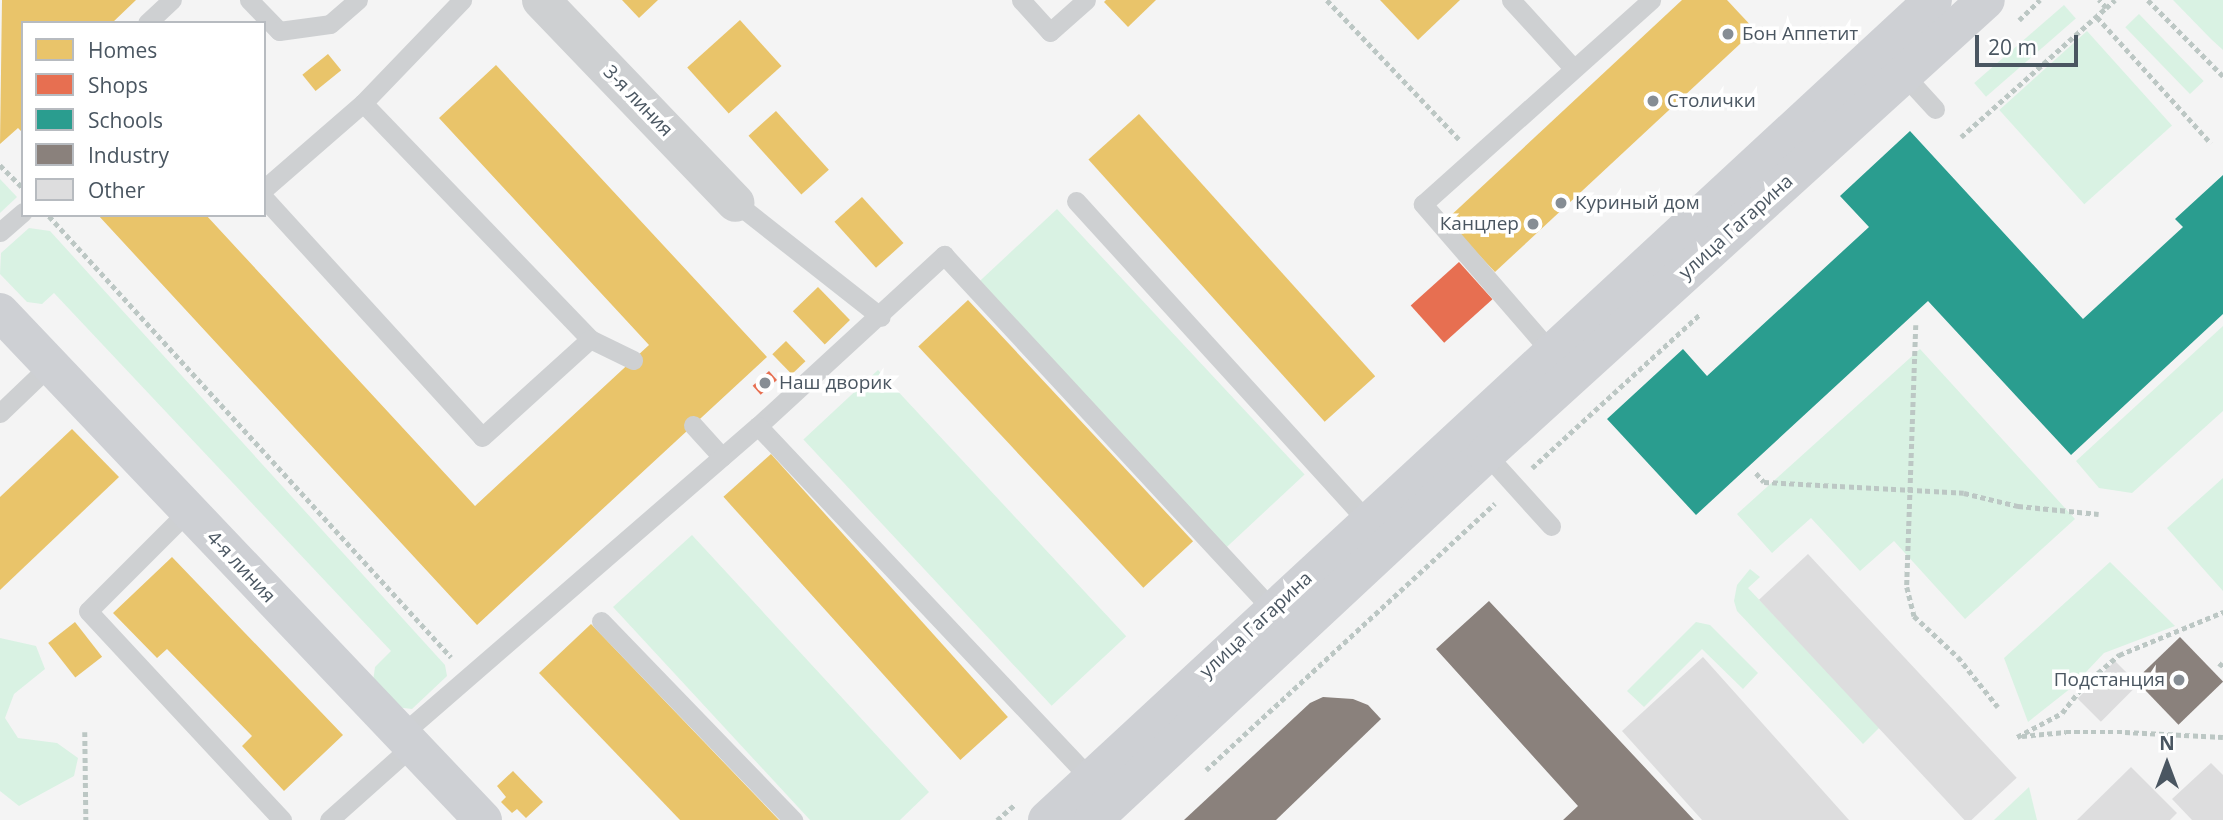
<!DOCTYPE html>
<meta charset="utf-8">
<style>
body{margin:0}
#map{position:relative;width:2223px;height:820px;overflow:hidden;background:#f4f4f4;font-family:"Open Sans",sans-serif}
div>[style]{position:absolute}
[style*='--x']{left:calc(var(--x)*1px);top:calc(var(--y)*1px);width:calc(var(--w)*1px);rotate:calc(var(--a)*1deg)}
.green>*{inset:0;background:#d9f2e3;transform-origin:0 0}
.homes>*{inset:0;background:#e9c46a;transform-origin:0 0}
.shops>*{inset:0;background:#e76f51;transform-origin:0 0}
.schools>*{inset:0;background:#2a9d8f}
.industry>*{inset:0;background:#8a817c;transform-origin:0 0}
.building>*{inset:0;background:#ddddde;transform-origin:0 0}
.path>*{height:4.5px;margin-top:-2.25px;transform-origin:0;background:repeating-linear-gradient(90deg,#bcc7c4 0 5px,transparent 0 8.5px)}
.lane>*{height:19px;margin:-9.5px;padding:0 9.5px;transform-origin:9.5px;border-radius:9.5px;background:#ced0d2}
.street>*{height:38px;margin:-19px;padding:0 19px;transform-origin:19px;border-radius:19px;background:#ced0d2}
.secondary>*{height:38px;margin:-19px;padding:0 19px;transform-origin:19px;border-radius:19px;background:#ced0d4}
.dots>*{width:19px;height:19px;translate:-50% -50%;box-sizing:border-box;border:4px solid #fff;border-radius:50%}
span{translate:-50% -50%;white-space:nowrap;text-align:center;line-height:1.15;-webkit-text-stroke:7px #fff;paint-order:stroke}
.poi-label{font-size:19px;color:#4a5661}
.left{translate:0 -50%;text-align:left}
.right{translate:-100% -50%;text-align:right}
.street-label{font-size:19px;color:#4a5661}
.legend{position:absolute;left:21px;top:21px;width:245px;height:196px;box-sizing:border-box;background:#fff;border:2px solid #b7bbc0;margin:0;padding:9px 12px;list-style:none;font-size:21px;color:#4a5661}
.legend li{display:flex;align-items:center;gap:14px;height:35px}
.legend b{width:35px;border:2px solid #b7bbc0}
.north{position:absolute;left:2132px;top:729px;width:70px;height:70px;-webkit-text-stroke:5px #fff;paint-order:stroke;rotate:0deg;font-size:19px;font-weight:700;line-height:28px;text-align:center;color:#4a5661}
.north::after{content:'';display:block;margin:auto;width:24px;height:32px;background:#4a5661;clip-path:polygon(50% 0,100% 100%,50% 72%,0 100%)}
.scale{position:absolute;left:1975px;top:35px;width:103px;height:32px;box-sizing:border-box;border:4px solid #4a5661;border-top:0;padding-left:9px;font-size:21px;line-height:24px;white-space:nowrap;color:#4a5661;-webkit-text-stroke:5px #fff;paint-order:stroke}
</style>
<div id="map">
<div class="green">
<i style="clip-path:polygon(2173px 0,2223px 0,2223px 50px,2211px 39px)"></i>
<i style="left:2064px;top:5px;width:18px;height:119px;rotate:49deg"></i>
<i style="left:2139px;top:14px;width:93px;height:19px;rotate:46deg"></i>
<i style="left:2087px;top:31px;width:127px;height:118px;rotate:48deg"></i>
<i style="clip-path:polygon(0 179px,17px 197px,0 213px)"></i>
<i style="left:1057px;top:209px;width:363px;height:110px;rotate:47deg"></i>
<i style="clip-path:polygon(29px 228px,50px 231px,445px 665px,447px 676px,412px 709px,395px 707px,373px 681px,375px 667px,391px 651px,54px 293px,42px 304px,27px 302px,0 274px,1px 253px)"></i>
<i style="clip-path:polygon(2223px 326px,2223px 411px,2132px 493px,2099px 488px,2076px 461px)"></i>
<i style="clip-path:polygon(1920px 349px,2075px 519px,1965px 619px,1894px 541px,1860px 571px,1811px 518px,1772px 553px,1737px 514px)"></i>
<i style="left:878px;top:370px;width:364px;height:102px;rotate:47deg"></i>
<i style="clip-path:polygon(2223px 478px,2223px 591px,2167px 528px)"></i>
<i style="clip-path:polygon(692px 535px,929px 792px,900px 820px,810px 820px,613px 607px)"></i>
<i style="clip-path:polygon(2110px 562px,2175px 626px,2104px 653px,2071px 688px,2028px 722px,2004px 658px)"></i>
<i style="clip-path:polygon(1750px 569px,1760px 577px,1748px 588px,1880px 727px,1863px 744px,1737px 611px,1734px 601px,1737px 585px)"></i>
<i style="clip-path:polygon(1696px 622px,1710px 625px,1758px 673px,1743px 689px,1702px 649px,1644px 707px,1627px 691px)"></i>
<i style="clip-path:polygon(0 638px,36px 646px,45px 669px,14px 694px,5px 718px,18px 738px,57px 743px,78px 758px,74px 776px,19px 806px,0 791px)"></i>
<i style="clip-path:polygon(2029px 787px,2037px 820px,1994px 820px)"></i>
</div>
<div class="homes">
<i style="clip-path:polygon(2px 0,136px 0,112px 23px,23px 23px,23px 133px,18px 128px,0 144px)"></i>
<i style="clip-path:polygon(622px 0,658px 0,639px 18px)"></i>
<i style="clip-path:polygon(1106px 0,1156px 0,1128px 27px,1104px 2px)"></i>
<i style="clip-path:polygon(1380px 0,1460px 0,1418px 40px)"></i>
<i style="clip-path:polygon(1682px 0,1727px 0,1755px 30px,1495px 272px,1446px 220px)"></i>
<i style="left:740px;top:20px;width:62px;height:71px;rotate:48deg"></i>
<i style="left:328px;top:54px;width:21px;height:33px;rotate:51deg"></i>
<i style="clip-path:polygon(496px 65px,767px 357px,477px 625px,98px 215px,206px 215px,475px 506px,649px 345px,439px 118px)"></i>
<i style="left:776px;top:111px;width:79px;height:37px;rotate:48deg"></i>
<i style="left:1139px;top:114px;width:353px;height:68px;rotate:48deg"></i>
<i style="left:862px;top:197px;width:62px;height:37px;rotate:48deg"></i>
<i style="left:818px;top:287px;width:46px;height:35px;rotate:46deg"></i>
<i style="left:968px;top:300px;width:330px;height:68px;rotate:47deg"></i>
<i style="left:786px;top:341px;width:28px;height:19px;rotate:46deg"></i>
<i style="clip-path:polygon(72px 429px,119px 477px,0 590px,0 497px)"></i>
<i style="left:771px;top:454px;width:354px;height:64px;rotate:48deg"></i>
<i style="clip-path:polygon(172px 557px,343px 735px,284px 791px,242px 746px,252px 736px,167px 649px,157px 658px,113px 613px)"></i>
<i style="left:75px;top:622px;width:44px;height:34px;rotate:52deg"></i>
<i style="clip-path:polygon(591px 624px,779px 820px,680px 820px,539px 673px)"></i>
<i style="clip-path:polygon(513px 771px,543px 802px,526px 818px,517px 809px,512px 813px,501px 802px,506px 797px,497px 786px)"></i>
</div>
<div class="shops">
<i style="left:1459px;top:262px;width:50px;height:65px;rotate:48deg"></i>
<i style="left:769px;top:371px;width:12px;height:22px;rotate:48deg"></i>
</div>
<div class="schools">
<i style="clip-path:polygon(1910px 131px,2083px 319px,2183px 227px,2175px 219px,2223px 175px,2223px 314px,2071px 455px,1928px 301px,1696px 515px,1607px 419px,1683px 349px,1707px 376px,1869px 227px,1840px 196px)"></i>
</div>
<div class="industry">
<i style="clip-path:polygon(1489px 601px,1694px 820px,1563px 820px,1578px 806px,1436px 649px)"></i>
<i style="left:2180px;top:637px;width:62px;height:62px;rotate:46deg"></i>
<i style="clip-path:polygon(1323px 697px,1353px 699px,1368px 705px,1381px 719px,1276px 820px,1184px 820px,1310px 703px)"></i>
</div>
<div class="building">
<i style="left:1808px;top:554px;width:306px;height:67px;rotate:47deg"></i>
<i style="clip-path:polygon(1703px 657px,1849px 820px,1702px 820px,1622px 731px)"></i>
<i style="left:2115px;top:661px;width:33px;height:53px;rotate:45deg"></i>
<i style="clip-path:polygon(2211px 763px,2223px 775px,2223px 820px,2192px 820px,2172px 799px)"></i>
<i style="clip-path:polygon(2131px 767px,2177px 813px,2170px 820px,2077px 820px)"></i>
</div>
<div class="path">
<i style="--x:1327;--y:0;--w:192;--a:46.5"></i>
<i style="--x:2148;--y:0;--w:107;--a:45.4"></i>
<i style="--x:2106;--y:8;--w:12;--a:-42"></i>
<i style="--x:2097;--y:17;--w:170;--a:47.9"></i>
<i style="--x:2019;--y:20;--w:29;--a:-44"></i>
<i style="--x:1961;--y:137;--w:194;--a:-41.7"></i>
<i style="--x:2106;--y:8;--w:11;--a:-131"></i>
<i style="--x:0;--y:165;--w:31;--a:45"></i>
<i style="--x:49;--y:216;--w:597;--a:47.65"></i>
<i style="--x:1916;--y:325;--w:262;--a:92"></i>
<i style="--x:1907;--y:587;--w:30;--a:76"></i>
<i style="--x:1914;--y:616;--w:60;--a:43"></i>
<i style="--x:1958;--y:657;--w:64;--a:51.3"></i>
<i style="--x:1532;--y:468;--w:229;--a:-42.5"></i>
<i style="--x:1756;--y:473;--w:12;--a:48"></i>
<i style="--x:1764;--y:482;--w:200;--a:3.1"></i>
<i style="--x:1964;--y:493;--w:56;--a:13.5"></i>
<i style="--x:2018;--y:506;--w:81;--a:5.6"></i>
<i style="--x:2219;--y:663;--w:5;--a:37"></i>
<i style="--x:85;--y:732;--w:88;--a:89.3"></i>
<i style="--x:2022;--y:736;--w:44;--a:-5.2"></i>
<i style="--x:2066;--y:732;--w:59;--a:0"></i>
<i style="--x:2125;--y:732;--w:98;--a:2.9"></i>
<i style="--x:2017;--y:737;--w:51;--a:-28.1"></i>
<i style="--x:2062;--y:713;--w:37;--a:-52"></i>
<i style="--x:2085;--y:684;--w:45;--a:-40.5"></i>
<i style="--x:2119;--y:655;--w:113;--a:-22.5"></i>
<i style="--x:1206;--y:770;--w:393;--a:-42.7"></i>
<i style="--x:997;--y:820;--w:23;--a:-41"></i>
</div>
<div class="lane">
<i style="--x:249;--y:0;--w:43;--a:45.9"></i>
<i style="--x:279;--y:31;--w:51;--a:-7.8"></i>
<i style="--x:330;--y:24;--w:37;--a:-41"></i>
<i style="--x:1021;--y:0;--w:43;--a:47.8"></i>
<i style="--x:1050;--y:32;--w:48;--a:-41.6"></i>
<i style="--x:1511;--y:0;--w:92;--a:47.6"></i>
<i style="--x:147;--y:23;--w:34;--a:-43"></i>
<i style="--x:1904;--y:75;--w:46;--a:47.6"></i>
<i style="--x:363;--y:103;--w:327;--a:46.1"></i>
<i style="--x:590;--y:339;--w:48;--a:26"></i>
<i style="--x:264;--y:189;--w:131;--a:-41"></i>
<i style="--x:363;--y:103;--w:143;--a:-46.1"></i>
<i style="--x:264;--y:198;--w:323;--a:47.6"></i>
<i style="--x:482;--y:437;--w:146;--a:-42.2"></i>
<i style="--x:1076;--y:201;--w:435;--a:47.7"></i>
<i style="--x:736;--y:203;--w:184;--a:38.2"></i>
<i style="--x:0;--y:232;--w:30;--a:-41"></i>
<i style="--x:1551;--y:352;--w:196;--a:-130.9"></i>
<i style="--x:1423;--y:204;--w:306;--a:-41.8"></i>
<i style="--x:0;--y:413;--w:69;--a:-43.8"></i>
<i style="--x:693;--y:425;--w:43;--a:47.8"></i>
<i style="--x:758;--y:426;--w:253;--a:-42.6"></i>
<i style="--x:944;--y:255;--w:483;--a:47.2"></i>
<i style="--x:1486;--y:454;--w:97;--a:47.9"></i>
<i style="--x:188;--y:511;--w:141;--a:135"></i>
<i style="--x:88;--y:611;--w:285;--a:47.1"></i>
<i style="--x:601;--y:621;--w:277;--a:46"></i>
<i style="--x:401;--y:735;--w:472;--a:-40.9"></i>
<i style="--x:758;--y:426;--w:485;--a:46.7"></i>
<i style="--x:329;--y:820;--w:111;--a:-41.7"></i>
</div>
<div class="street">
<i style="--x:541;--y:0;--w:281;--a:46.2"></i>
</div>
<div class="secondary">
<i style="--x:0;--y:312;--w:701;--a:46.45"></i>
<i style="--x:1047;--y:820;--w:1207;--a:-42.78"></i>
<i style="--x:1093;--y:820;--w:537;--a:-42.96"></i>
<i style="--x:1486;--y:454;--w:675;--a:-42.24"></i>
</div>
<div class="dots">
<i style="left:1728px;top:34px;background:#868d94"></i>
<i style="left:1653px;top:101px;background:#868d94"></i>
<i style="left:1561px;top:203px;background:#868d94"></i>
<i style="left:1533px;top:224px;background:#868d94"></i>
<i style="left:765px;top:383px;background:#868d94"></i>
<i style="left:2179px;top:680px;background:#868d94"></i>
</div>
<div class="poi-label">
<span class="left" style="left:1742px;top:34px">Бон Аппетит</span>
<span class="left" style="left:1667px;top:101px">Столички</span>
<span class="left" style="left:1575px;top:203px">Куриный дом</span>
<span class="right" style="left:1519px;top:224px">Канцлер</span>
<span class="left" style="left:779px;top:383px">Наш дворик</span>
<span class="right" style="left:2165px;top:680px">Подстанция</span>
</div>
<div class="street-label">
<span style="left:638px;top:101px;rotate:46deg">3-я линия</span>
<span style="left:1736px;top:227px;rotate:-42deg">улица Гагарина</span>
<span style="left:241px;top:567px;rotate:47deg">4-я линия</span>
<span style="left:1256px;top:625px;rotate:-43deg">улица Гагарина</span>
</div>
<ul class="legend">
<li><b style="height:19px;background:#e9c46a"></b>Homes</li>
<li><b style="height:19px;background:#e76f51"></b>Shops</li>
<li><b style="height:19px;background:#2a9d8f"></b>Schools</li>
<li><b style="height:19px;background:#8a817c"></b>Industry</li>
<li><b style="height:19px;background:#ddddde"></b>Other</li>
</ul>
<div class="north">N</div>
<div class="scale">20 m</div>
</div>
